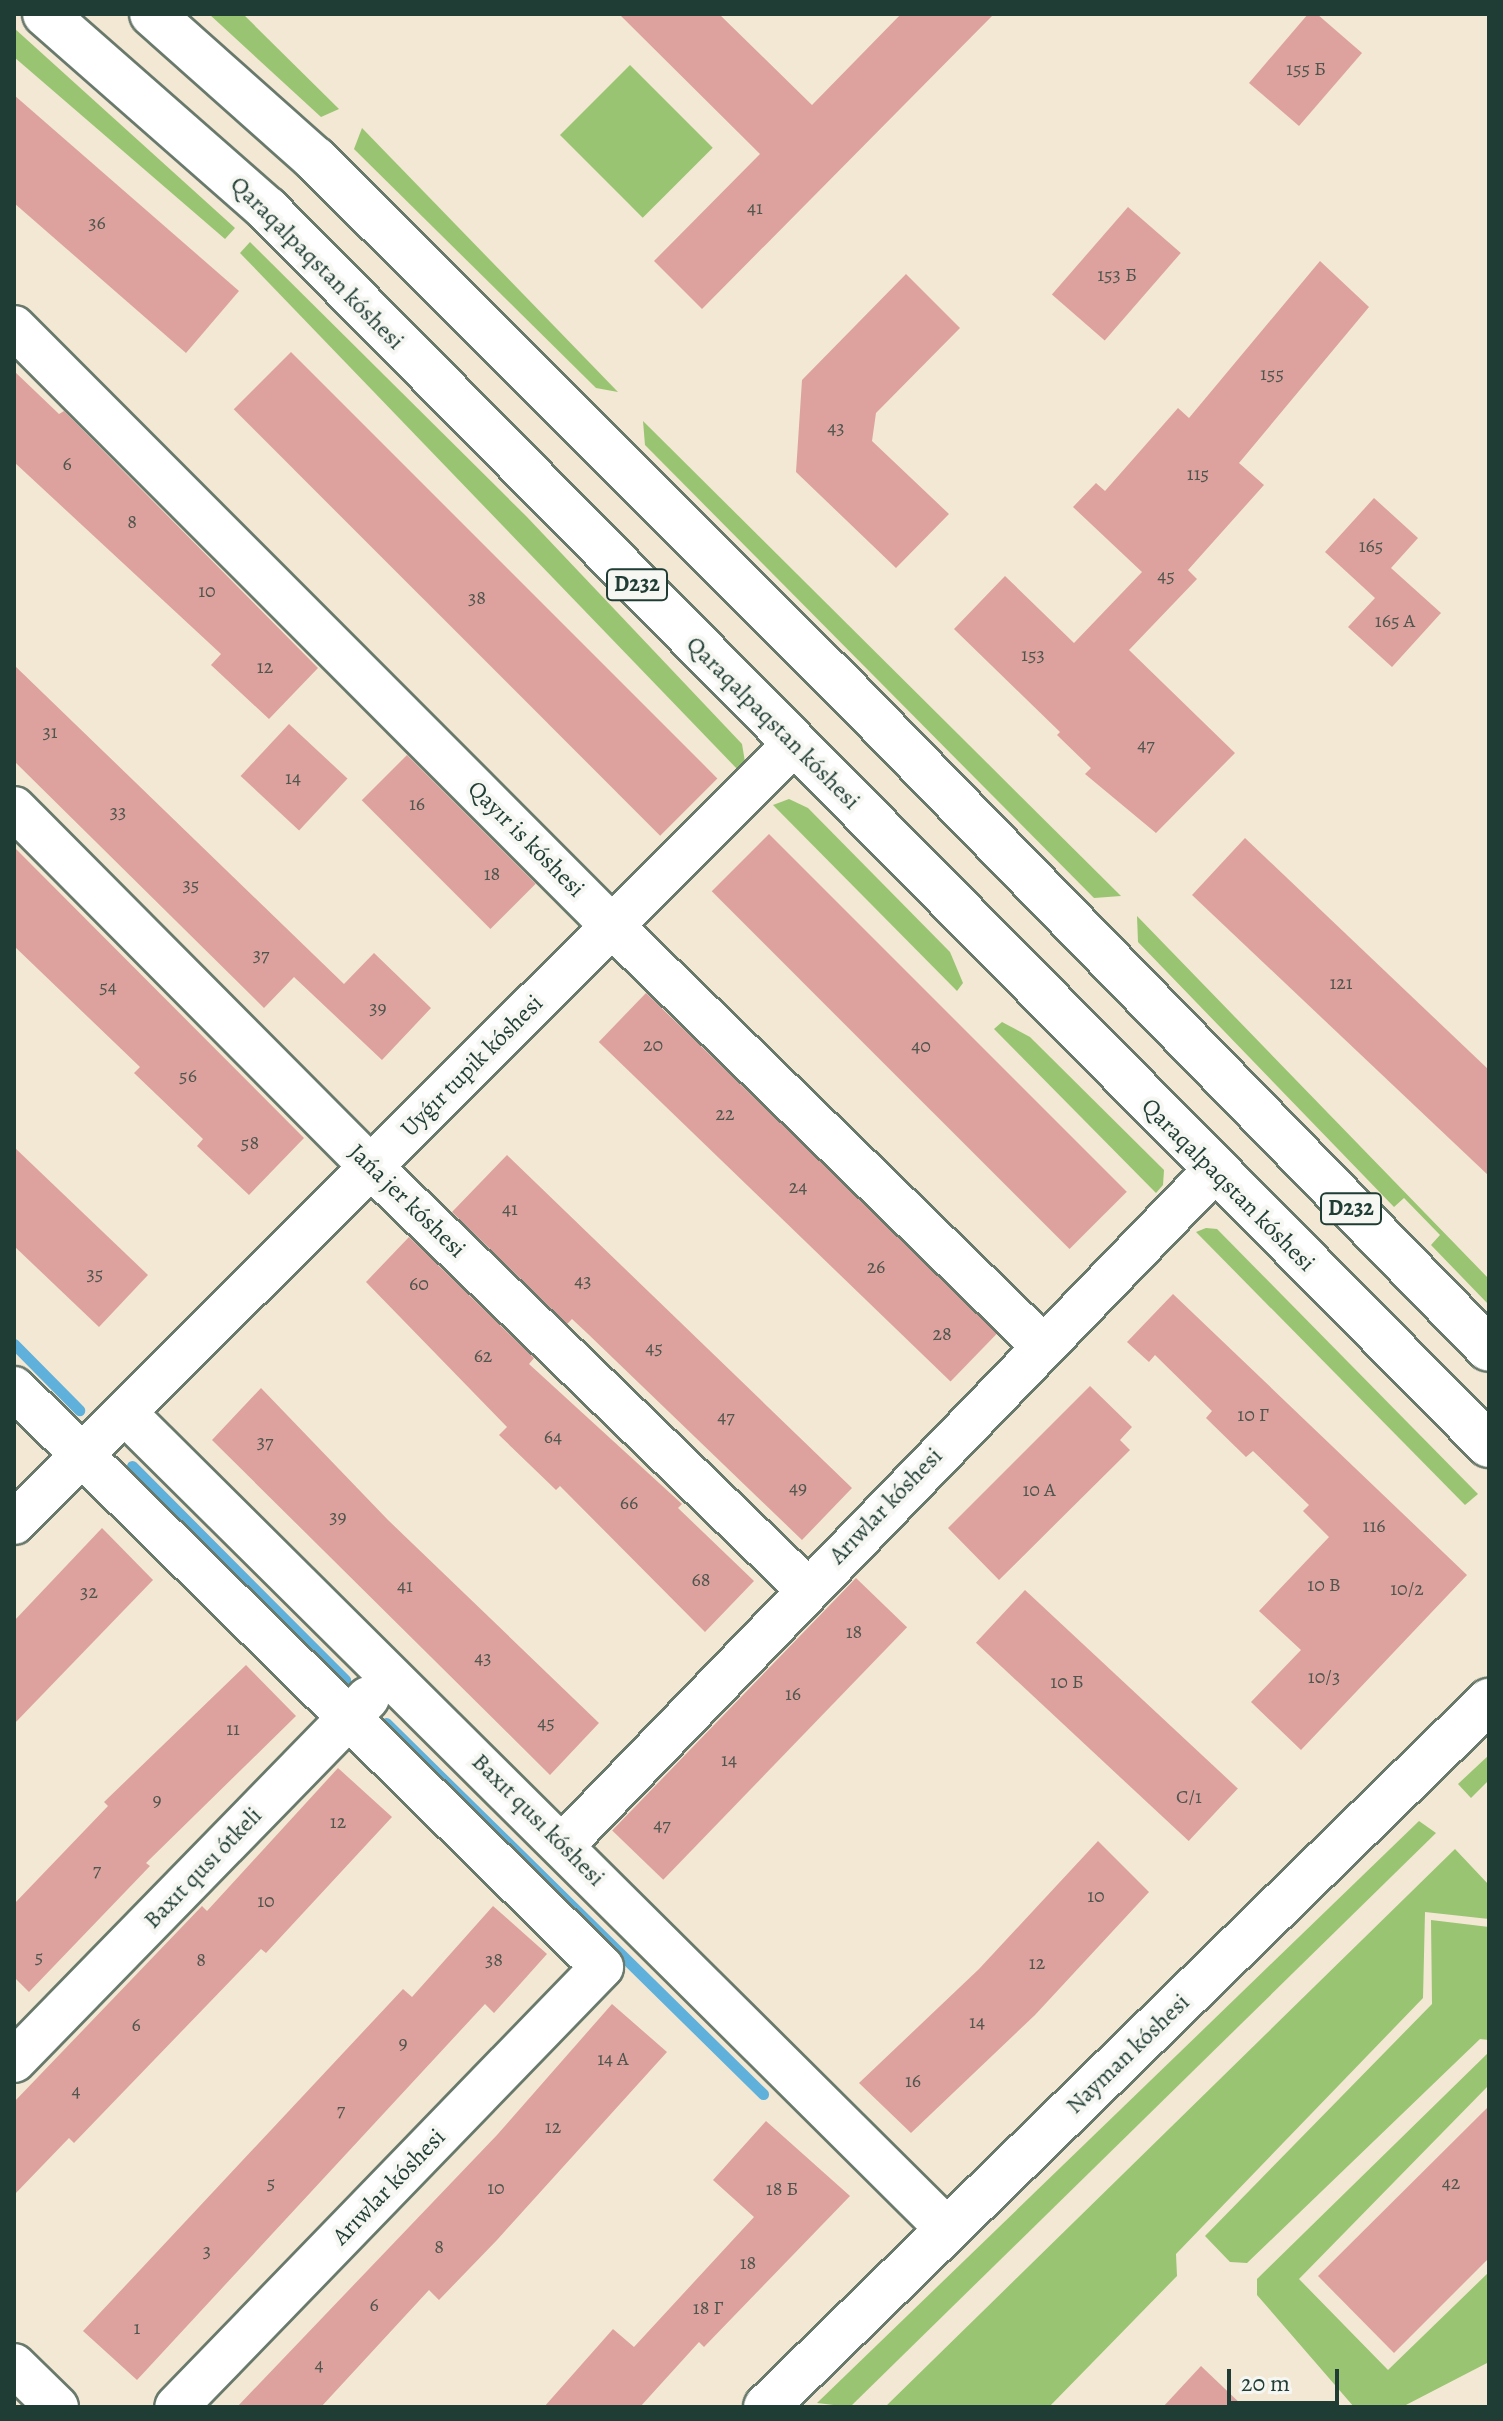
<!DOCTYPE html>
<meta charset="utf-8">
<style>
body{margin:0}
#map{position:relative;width:1503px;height:2421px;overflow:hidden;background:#f2e8d4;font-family:Alegreya,serif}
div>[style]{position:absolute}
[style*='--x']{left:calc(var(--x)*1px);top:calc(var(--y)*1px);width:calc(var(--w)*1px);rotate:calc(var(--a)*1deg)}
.green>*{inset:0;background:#99c471;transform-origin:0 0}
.stream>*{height:11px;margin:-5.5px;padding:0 5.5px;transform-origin:5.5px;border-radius:5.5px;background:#5fb0da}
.building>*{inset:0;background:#dda29e;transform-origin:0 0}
.roads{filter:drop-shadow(2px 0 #69796c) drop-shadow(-2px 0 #69796c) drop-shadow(0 2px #69796c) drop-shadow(0 -2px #69796c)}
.street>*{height:42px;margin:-21px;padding:0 21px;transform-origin:21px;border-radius:21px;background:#fff}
.secondary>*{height:44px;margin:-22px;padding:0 22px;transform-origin:22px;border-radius:22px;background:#fff}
.primary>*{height:44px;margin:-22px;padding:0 22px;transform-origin:22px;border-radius:22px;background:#fff}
span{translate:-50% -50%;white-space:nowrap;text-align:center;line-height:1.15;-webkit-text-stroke:8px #f6f6f2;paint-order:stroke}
.number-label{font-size:20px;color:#4e564e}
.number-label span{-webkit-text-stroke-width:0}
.shield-label span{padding:2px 6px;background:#f6f6f2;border:2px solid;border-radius:6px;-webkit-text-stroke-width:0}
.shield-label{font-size:22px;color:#1f3d34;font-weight:700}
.street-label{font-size:24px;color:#1f3d34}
.frame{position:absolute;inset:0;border:16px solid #1f3d34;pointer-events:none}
.scale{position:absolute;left:1227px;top:2369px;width:112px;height:36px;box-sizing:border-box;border:4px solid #1f3d34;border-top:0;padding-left:10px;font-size:24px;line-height:28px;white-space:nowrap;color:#1f3d34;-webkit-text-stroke:6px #f6f6f2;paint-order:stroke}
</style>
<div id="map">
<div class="green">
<i style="clip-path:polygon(209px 14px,243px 14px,339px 109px,321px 117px)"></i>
<i style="clip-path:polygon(14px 28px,235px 228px,225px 239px,14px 57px)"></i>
<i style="left:630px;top:65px;width:117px;height:99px;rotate:45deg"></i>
<i style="clip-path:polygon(362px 128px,618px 392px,596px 388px,354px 149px)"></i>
<i style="clip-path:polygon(250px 242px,527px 517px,742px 744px,745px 762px,740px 772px,240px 253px)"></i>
<i style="clip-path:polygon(643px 421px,1121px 896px,1094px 898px,645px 445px)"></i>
<i style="clip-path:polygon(789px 799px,808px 808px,950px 952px,963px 983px,957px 991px,773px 805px)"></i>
<i style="clip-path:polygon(1137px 916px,1489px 1279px,1489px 1305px,1431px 1245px,1440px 1235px,1404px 1198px,1394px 1207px,1138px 942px)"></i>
<i style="clip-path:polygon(1002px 1022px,1030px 1037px,1164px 1170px,1163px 1185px,1156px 1193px,994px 1029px)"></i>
<i style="clip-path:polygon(1206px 1228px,1217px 1229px,1478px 1494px,1465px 1505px,1196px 1232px)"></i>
<i style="clip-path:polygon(1489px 1755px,1489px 1780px,1471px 1798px,1458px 1784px)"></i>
<i style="clip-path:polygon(1419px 1821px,1436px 1833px,850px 2407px,817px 2403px)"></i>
<i style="clip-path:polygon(1455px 1849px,1489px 1885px,1489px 1919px,1425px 1912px,1423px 1998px,1176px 2254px,1177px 2276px,1049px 2407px,885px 2407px)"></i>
<i style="clip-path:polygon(1431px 1920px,1489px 1927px,1489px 2040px,1480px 2039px,1247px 2263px,1230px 2262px,1205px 2236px,1432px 2004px)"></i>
<i style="clip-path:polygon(1489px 2052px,1489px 2085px,1299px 2279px,1388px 2370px,1489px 2272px,1489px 2362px,1402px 2407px,1354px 2407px,1257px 2295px,1257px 2279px)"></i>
</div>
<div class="stream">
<i style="--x:14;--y:1344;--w:93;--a:45.4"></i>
<i style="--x:132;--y:1466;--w:302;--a:45.1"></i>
<i style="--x:386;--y:1723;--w:529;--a:44.54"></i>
</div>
<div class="building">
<i style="clip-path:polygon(619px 14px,719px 14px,812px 105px,901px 14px,994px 14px,702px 309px,654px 261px,760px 154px)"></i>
<i style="clip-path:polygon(1308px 14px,1317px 14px,1362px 53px,1299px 126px,1249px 83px)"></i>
<i style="clip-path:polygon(14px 95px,239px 291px,186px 353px,14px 203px)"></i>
<i style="left:1128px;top:207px;width:70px;height:116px;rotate:41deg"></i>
<i style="clip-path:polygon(1320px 261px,1369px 307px,1239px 463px,1264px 485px,1188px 570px,1197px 579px,1129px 650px,1235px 753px,1156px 833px,1085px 774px,1091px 768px,1057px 735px,1060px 732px,954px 629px,1005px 576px,1074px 643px,1142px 572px,1073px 507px,1096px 483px,1105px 491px,1178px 408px,1189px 418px)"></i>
<i style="clip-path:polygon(906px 274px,960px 328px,876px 413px,872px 441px,949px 514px,896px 568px,796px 472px,802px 380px)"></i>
<i style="left:291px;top:352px;width:603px;height:81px;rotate:45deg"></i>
<i style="clip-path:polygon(14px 371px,59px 414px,64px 411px,318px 668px,269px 719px,211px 665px,221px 654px,14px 462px)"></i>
<i style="clip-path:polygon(1374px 498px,1418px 538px,1391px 568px,1441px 613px,1392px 667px,1348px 627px,1375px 598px,1325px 552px)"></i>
<i style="clip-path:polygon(14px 665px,344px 984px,374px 953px,431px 1008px,382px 1060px,294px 977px,264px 1008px,14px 761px)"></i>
<i style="left:289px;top:724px;width:80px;height:71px;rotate:43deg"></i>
<i style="left:407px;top:755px;width:182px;height:64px;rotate:45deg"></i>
<i style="left:769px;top:834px;width:506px;height:81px;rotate:45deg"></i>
<i style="clip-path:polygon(1245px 838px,1489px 1070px,1489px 1176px,1192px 895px)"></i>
<i style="clip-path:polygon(14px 847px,304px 1138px,249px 1195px,197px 1146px,203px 1139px,134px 1073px,140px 1067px,14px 946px)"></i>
<i style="left:646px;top:993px;width:489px;height:68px;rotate:44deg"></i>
<i style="clip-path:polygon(14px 1147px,148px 1275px,99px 1327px,14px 1246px)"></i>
<i style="clip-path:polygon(507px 1155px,852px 1488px,802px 1540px,587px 1333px,572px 1319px,567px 1324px,452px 1212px)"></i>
<i style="clip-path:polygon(409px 1237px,534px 1358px,529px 1364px,682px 1504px,678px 1508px,754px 1581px,705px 1632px,560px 1486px,556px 1490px,499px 1435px,507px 1427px,366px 1282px)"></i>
<i style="clip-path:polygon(1173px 1294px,1467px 1575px,1301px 1750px,1251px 1702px,1301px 1650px,1259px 1611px,1329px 1537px,1303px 1511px,1309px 1505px,1253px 1451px,1246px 1457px,1206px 1418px,1212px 1411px,1155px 1355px,1149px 1362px,1127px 1342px)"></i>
<i style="clip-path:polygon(1090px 1386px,1132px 1427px,1120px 1440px,1130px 1450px,999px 1580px,948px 1528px)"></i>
<i style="clip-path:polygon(261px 1388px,388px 1520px,599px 1723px,550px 1775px,212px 1440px)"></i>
<i style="clip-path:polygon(102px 1528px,153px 1580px,14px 1724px,14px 1621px)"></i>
<i style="left:856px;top:1578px;width:71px;height:351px;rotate:44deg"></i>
<i style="left:1025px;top:1590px;width:291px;height:72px;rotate:43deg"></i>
<i style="clip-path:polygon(246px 1665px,296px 1716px,146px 1863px,150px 1866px,29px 1992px,14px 1977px,14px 1904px,108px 1806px,104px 1802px)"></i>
<i style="clip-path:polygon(338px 1768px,392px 1817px,266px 1953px,261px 1949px,74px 2143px,69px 2138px,14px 2195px,14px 2102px,202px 1906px,207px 1911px)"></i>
<i style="clip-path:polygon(1098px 1841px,1149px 1892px,1035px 2015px,911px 2133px,859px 2083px,979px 1969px)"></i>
<i style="clip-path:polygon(493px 1906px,547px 1954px,494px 2013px,485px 2004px,137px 2380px,83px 2331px,403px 1989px,412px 1997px)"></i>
<i style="clip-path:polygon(612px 2004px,667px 2052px,497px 2240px,439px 2300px,429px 2290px,321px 2407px,237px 2407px,497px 2135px)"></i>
<i style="clip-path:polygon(1489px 2106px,1489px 2258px,1394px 2353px,1318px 2276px)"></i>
<i style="clip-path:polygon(766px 2121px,850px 2196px,704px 2347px,699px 2342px,640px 2407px,544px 2407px,613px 2329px,634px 2347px,754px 2217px,713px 2180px)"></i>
<i style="clip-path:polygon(1201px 2366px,1244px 2407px,1163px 2407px)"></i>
</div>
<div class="roads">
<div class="street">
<i style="--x:14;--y:327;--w:846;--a:45.05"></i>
<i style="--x:612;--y:926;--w:602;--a:44.26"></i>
<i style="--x:14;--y:808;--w:506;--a:45.16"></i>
<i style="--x:371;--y:1167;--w:605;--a:44.06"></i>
<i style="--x:14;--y:1388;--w:825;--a:44.56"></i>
<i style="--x:602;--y:1967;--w:612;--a:134.07"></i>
<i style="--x:125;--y:1413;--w:1160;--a:44.79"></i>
<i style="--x:14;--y:1523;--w:1102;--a:-44.96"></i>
<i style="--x:563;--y:1845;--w:936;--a:-46"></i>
<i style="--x:14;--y:2061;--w:507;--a:-45.72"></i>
<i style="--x:14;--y:2365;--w:60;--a:44.3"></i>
</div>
<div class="secondary">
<i style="--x:766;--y:2407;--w:1011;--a:-44.32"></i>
</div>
<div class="primary">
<i style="--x:45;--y:14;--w:295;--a:41.3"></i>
<i style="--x:267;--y:209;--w:1738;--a:45.33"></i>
<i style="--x:152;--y:14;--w:218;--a:41.7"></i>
<i style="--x:315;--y:159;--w:750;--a:44.95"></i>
<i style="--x:846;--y:689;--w:921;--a:45.75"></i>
</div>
</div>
<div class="number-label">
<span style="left:1306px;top:68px">155 Б</span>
<span style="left:755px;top:207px">41</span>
<span style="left:97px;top:222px">36</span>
<span style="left:1117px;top:274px">153 Б</span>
<span style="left:1272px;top:373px">155</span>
<span style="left:836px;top:427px">43</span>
<span style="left:67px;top:463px">6</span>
<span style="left:1198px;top:473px">115</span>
<span style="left:132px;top:521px">8</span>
<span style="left:1371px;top:545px">165</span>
<span style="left:1166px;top:575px">45</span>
<span style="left:207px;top:590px">10</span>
<span style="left:477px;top:597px">38</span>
<span style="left:1395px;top:620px">165 А</span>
<span style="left:1033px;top:654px">153</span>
<span style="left:265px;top:666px">12</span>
<span style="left:50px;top:731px">31</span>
<span style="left:1146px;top:744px">47</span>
<span style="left:293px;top:777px">14</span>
<span style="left:417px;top:803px">16</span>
<span style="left:118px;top:811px">33</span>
<span style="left:492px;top:873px">18</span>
<span style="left:191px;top:884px">35</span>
<span style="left:261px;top:954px">37</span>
<span style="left:1341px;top:982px">121</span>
<span style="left:108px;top:986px">54</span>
<span style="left:378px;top:1007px">39</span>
<span style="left:653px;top:1044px">20</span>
<span style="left:921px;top:1045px">40</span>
<span style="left:188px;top:1075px">56</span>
<span style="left:725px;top:1113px">22</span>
<span style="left:250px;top:1142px">58</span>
<span style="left:798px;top:1186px">24</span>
<span style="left:510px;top:1208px">41</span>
<span style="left:876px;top:1266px">26</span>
<span style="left:95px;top:1273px">35</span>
<span style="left:583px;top:1280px">43</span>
<span style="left:419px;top:1283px">60</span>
<span style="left:942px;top:1333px">28</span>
<span style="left:654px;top:1347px">45</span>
<span style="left:483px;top:1355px">62</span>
<span style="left:1253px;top:1414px">10 Г</span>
<span style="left:726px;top:1416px">47</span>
<span style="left:553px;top:1436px">64</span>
<span style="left:265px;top:1441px">37</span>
<span style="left:798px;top:1487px">49</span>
<span style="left:1039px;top:1489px">10 А</span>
<span style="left:629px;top:1502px">66</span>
<span style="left:338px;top:1516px">39</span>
<span style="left:1374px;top:1525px">116</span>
<span style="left:701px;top:1579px">68</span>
<span style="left:1324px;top:1584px">10 В</span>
<span style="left:405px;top:1585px">41</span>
<span style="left:1407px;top:1588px">10/2</span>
<span style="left:89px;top:1591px">32</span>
<span style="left:854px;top:1631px">18</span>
<span style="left:483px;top:1657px">43</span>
<span style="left:1324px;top:1676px">10/3</span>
<span style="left:1067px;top:1681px">10 Б</span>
<span style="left:793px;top:1693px">16</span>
<span style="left:546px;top:1722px">45</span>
<span style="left:233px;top:1728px">11</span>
<span style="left:729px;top:1759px">14</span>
<span style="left:1189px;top:1796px">С/1</span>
<span style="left:157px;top:1799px">9</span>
<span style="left:338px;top:1821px">12</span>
<span style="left:662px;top:1824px">47</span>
<span style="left:97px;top:1869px">7</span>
<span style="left:1096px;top:1895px">10</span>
<span style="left:266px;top:1900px">10</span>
<span style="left:39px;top:1956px">5</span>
<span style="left:201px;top:1959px">8</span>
<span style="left:494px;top:1959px">38</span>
<span style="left:1037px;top:1962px">12</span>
<span style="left:977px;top:2021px">14</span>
<span style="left:136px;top:2024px">6</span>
<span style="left:403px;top:2042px">9</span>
<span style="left:613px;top:2058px">14 А</span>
<span style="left:913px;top:2080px">16</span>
<span style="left:76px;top:2090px">4</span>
<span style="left:341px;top:2109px">7</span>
<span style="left:553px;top:2126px">12</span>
<span style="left:271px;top:2182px">5</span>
<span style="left:1451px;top:2182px">42</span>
<span style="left:496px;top:2187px">10</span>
<span style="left:782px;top:2188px">18 Б</span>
<span style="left:439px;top:2246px">8</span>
<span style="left:207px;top:2250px">3</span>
<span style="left:748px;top:2262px">18</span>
<span style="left:374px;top:2304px">6</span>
<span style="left:708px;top:2307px">18 Г</span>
<span style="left:137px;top:2327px">1</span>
<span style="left:319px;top:2364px">4</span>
</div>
<div class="shield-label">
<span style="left:637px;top:585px">D232</span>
<span style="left:1351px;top:1209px">D232</span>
</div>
<div class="street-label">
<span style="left:317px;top:263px;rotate:45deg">Qaraqalpaqstan kóshesi</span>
<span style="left:773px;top:723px;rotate:45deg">Qaraqalpaqstan kóshesi</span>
<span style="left:526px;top:839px;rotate:45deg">Qayır is kóshesi</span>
<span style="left:472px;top:1066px;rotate:-45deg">Uyǵır tupik kóshesi</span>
<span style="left:1228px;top:1185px;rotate:45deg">Qaraqalpaqstan kóshesi</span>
<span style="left:407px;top:1201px;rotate:44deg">Jańa jer kóshesi</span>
<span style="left:886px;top:1506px;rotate:-46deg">Arıwlar kóshesi</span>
<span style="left:538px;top:1820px;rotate:45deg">Baxıt qusı kóshesi</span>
<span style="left:203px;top:1868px;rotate:-46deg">Baxıt qusı ótkeli</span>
<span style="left:1128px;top:2054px;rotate:-44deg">Nayman kóshesi</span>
<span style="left:389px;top:2187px;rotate:-46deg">Arıwlar kóshesi</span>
</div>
<div class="frame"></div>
<div class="scale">20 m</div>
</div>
